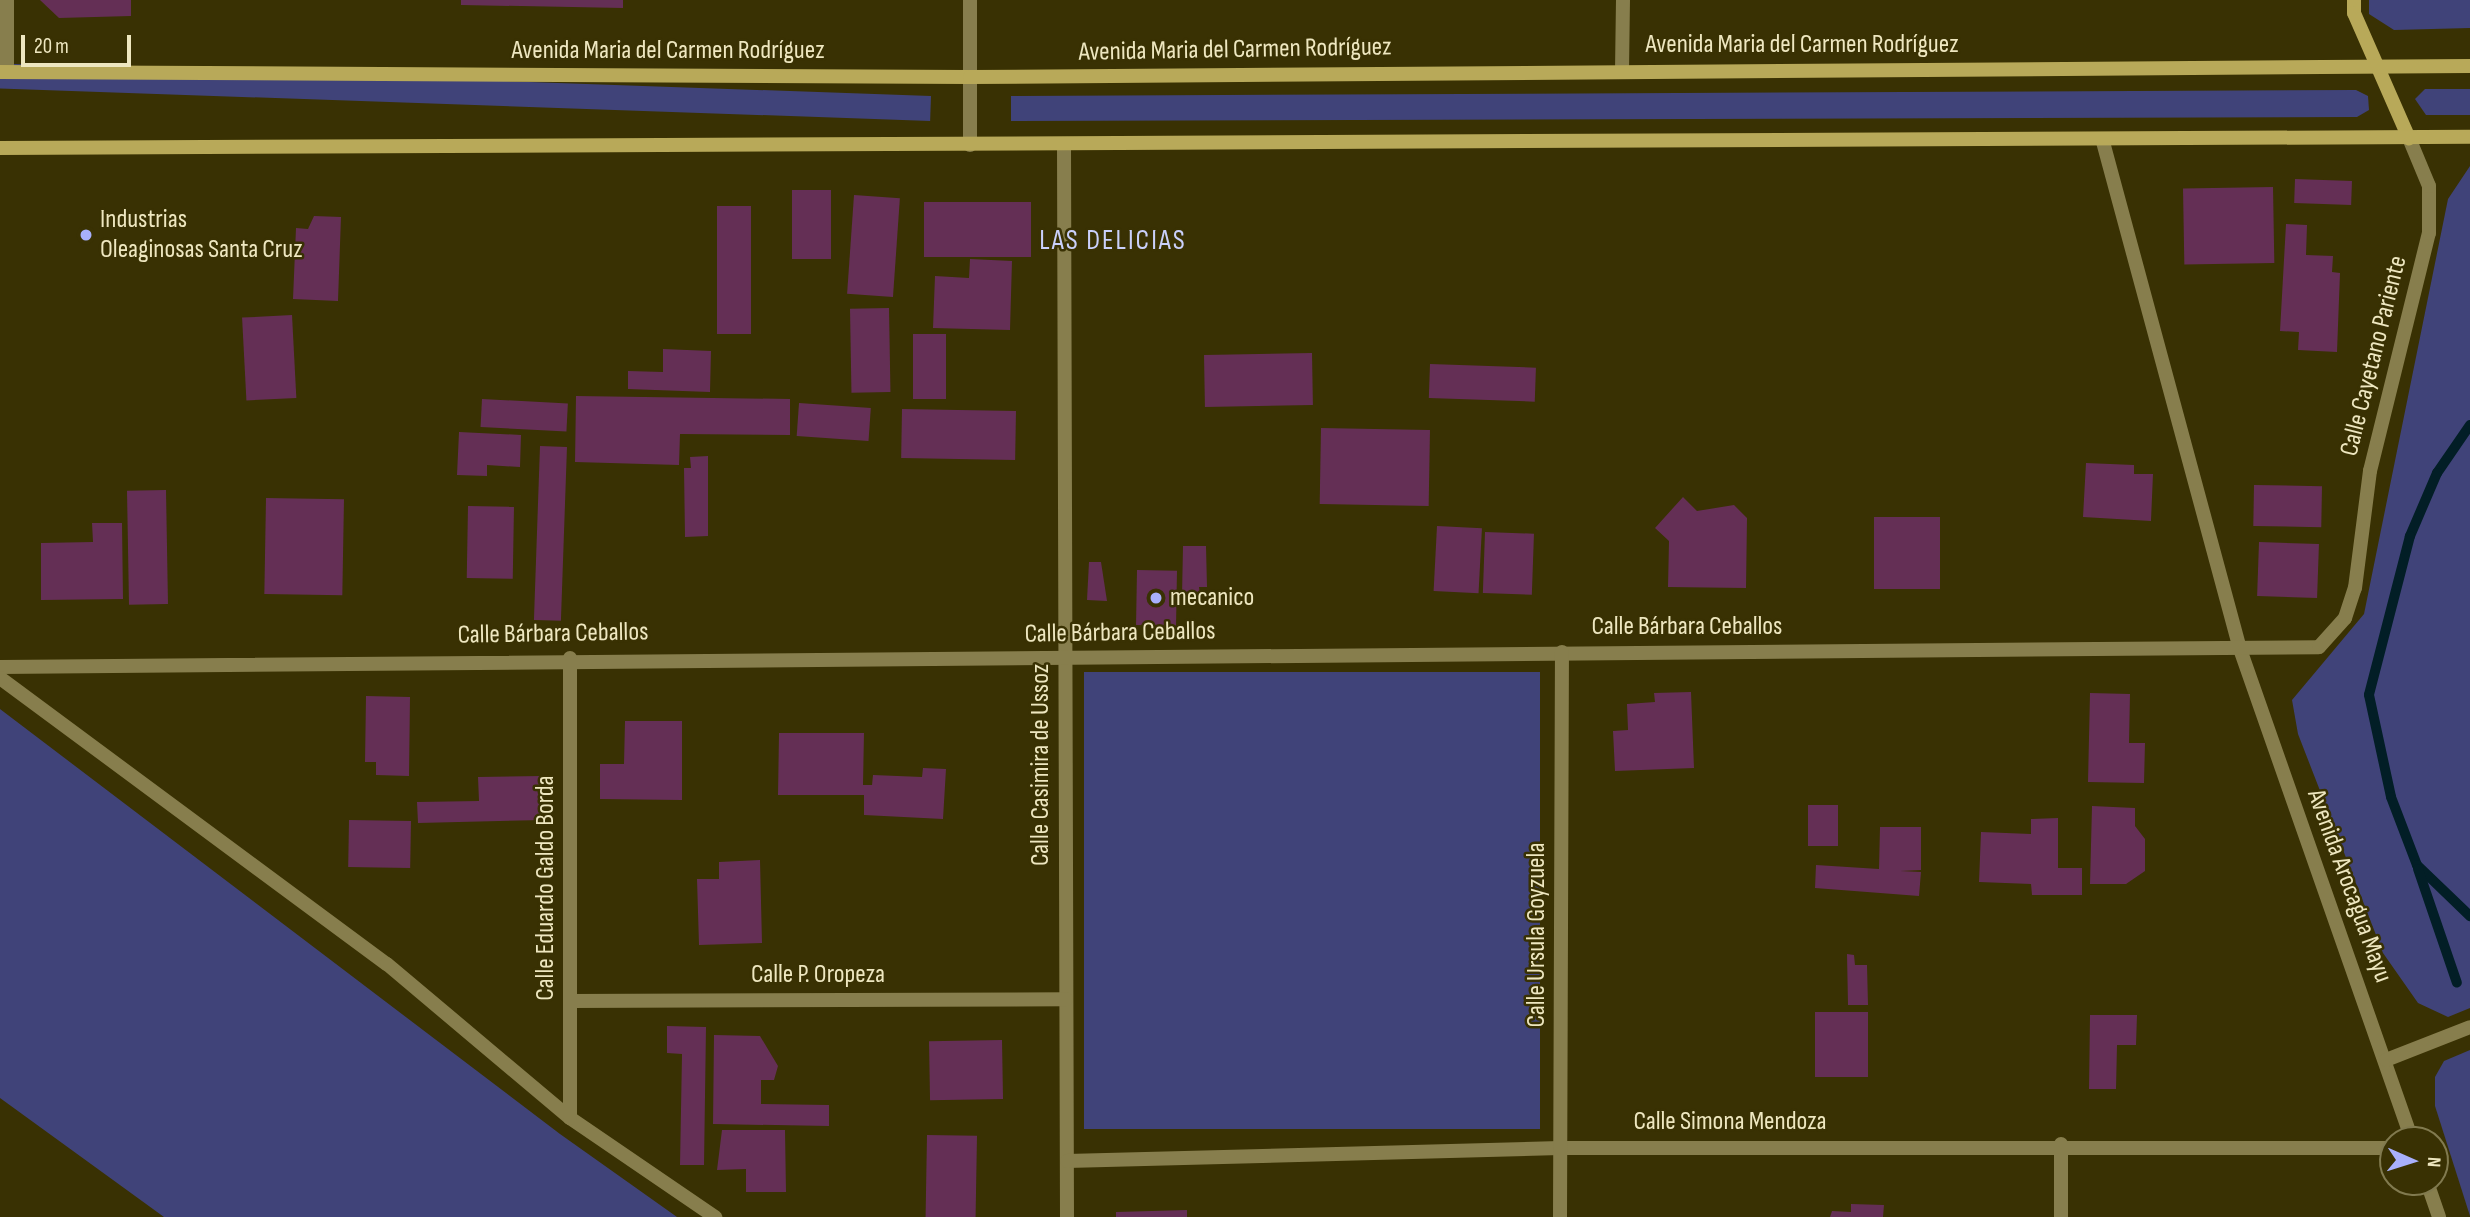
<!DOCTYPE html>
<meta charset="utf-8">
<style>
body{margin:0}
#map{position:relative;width:2470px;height:1217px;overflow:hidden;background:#393103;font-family:"Sofia Sans Condensed",sans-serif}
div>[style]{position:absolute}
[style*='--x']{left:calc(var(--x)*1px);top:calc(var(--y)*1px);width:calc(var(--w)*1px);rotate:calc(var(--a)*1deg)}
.green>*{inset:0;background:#404379;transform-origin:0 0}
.stream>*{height:10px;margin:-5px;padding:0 5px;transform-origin:5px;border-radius:5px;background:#021e26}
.building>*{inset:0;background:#642f55;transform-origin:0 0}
.street>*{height:14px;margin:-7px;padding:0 7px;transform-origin:7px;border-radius:7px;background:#877e4d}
.secondary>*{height:14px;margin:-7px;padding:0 7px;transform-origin:7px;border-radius:7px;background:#b8a959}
.dots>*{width:19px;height:19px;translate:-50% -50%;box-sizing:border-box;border:4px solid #393103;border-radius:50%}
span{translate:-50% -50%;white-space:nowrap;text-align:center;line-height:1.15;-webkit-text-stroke:5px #393103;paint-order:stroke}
.street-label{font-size:26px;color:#eee7c0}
.poi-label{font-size:26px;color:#eee7c0}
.left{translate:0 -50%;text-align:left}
.neighbourhood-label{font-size:28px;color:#cad0fb;letter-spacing:2px}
.north{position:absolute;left:2379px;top:1126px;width:70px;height:70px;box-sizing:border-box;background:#393103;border:2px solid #817a4f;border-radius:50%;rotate:93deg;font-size:19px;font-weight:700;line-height:28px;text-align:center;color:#eee7c0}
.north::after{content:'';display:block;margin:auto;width:24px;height:32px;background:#a8b0fc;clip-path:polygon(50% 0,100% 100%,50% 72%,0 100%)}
.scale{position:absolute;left:21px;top:35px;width:110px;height:32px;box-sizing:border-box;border:4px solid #eee7c0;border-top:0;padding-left:9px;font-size:21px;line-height:24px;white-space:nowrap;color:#eee7c0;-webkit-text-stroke:5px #393103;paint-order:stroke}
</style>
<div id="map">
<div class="green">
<i style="clip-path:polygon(2369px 0,2470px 0,2470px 28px,2394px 30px,2369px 14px)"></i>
<i style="clip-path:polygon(2425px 89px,2470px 89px,2470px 115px,2426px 115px,2415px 99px)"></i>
<i style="clip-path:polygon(2356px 90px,2368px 96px,2369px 110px,2357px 117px,1011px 121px,1011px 96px)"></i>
<i style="left:931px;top:96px;width:25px;height:931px;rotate:92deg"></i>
<i style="clip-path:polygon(2470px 166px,2470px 1008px,2448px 1017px,2418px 1003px,2383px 953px,2298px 734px,2292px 700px,2364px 614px,2448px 199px)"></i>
<i style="left:1540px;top:672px;width:457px;height:456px;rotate:90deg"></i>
<i style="clip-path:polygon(0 709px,560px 1134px,677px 1217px,164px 1217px,0 1098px)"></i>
<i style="clip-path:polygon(2470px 1050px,2470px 1216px,2435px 1106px,2435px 1077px,2444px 1061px)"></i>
</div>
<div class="stream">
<i style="--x:2470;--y:425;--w:58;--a:124.5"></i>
<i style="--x:2437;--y:473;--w:69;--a:113.2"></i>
<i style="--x:2410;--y:536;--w:164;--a:104.5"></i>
<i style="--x:2369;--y:695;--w:104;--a:77.8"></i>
<i style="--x:2391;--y:797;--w:73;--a:69.1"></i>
<i style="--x:2417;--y:865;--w:74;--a:43.9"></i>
<i style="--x:2418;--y:869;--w:120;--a:71.1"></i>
</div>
<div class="building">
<i style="clip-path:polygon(40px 0,131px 0,131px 16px,59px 18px)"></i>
<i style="clip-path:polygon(461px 0,623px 0,623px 8px,461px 5px)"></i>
<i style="left:2295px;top:179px;width:57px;height:24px;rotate:2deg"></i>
<i style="left:2273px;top:187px;width:76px;height:90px;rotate:89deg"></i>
<i style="left:792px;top:190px;width:39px;height:69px"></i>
<i style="left:854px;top:195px;width:46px;height:99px;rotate:4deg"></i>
<i style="left:924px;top:202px;width:107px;height:55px"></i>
<i style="left:717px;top:206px;width:34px;height:128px"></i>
<i style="clip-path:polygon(314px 216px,341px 217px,338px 301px,293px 299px,296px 228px,308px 229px)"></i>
<i style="clip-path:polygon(2286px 224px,2307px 225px,2306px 255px,2333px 256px,2332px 272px,2340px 273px,2337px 352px,2298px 350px,2299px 332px,2280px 331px)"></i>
<i style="clip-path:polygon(970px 259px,1012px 261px,1010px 330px,933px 328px,935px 276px,969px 278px)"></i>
<i style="left:889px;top:308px;width:84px;height:39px;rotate:89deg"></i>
<i style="left:292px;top:315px;width:83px;height:50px;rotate:87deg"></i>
<i style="left:913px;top:334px;width:33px;height:65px"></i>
<i style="clip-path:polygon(663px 349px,711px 351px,710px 392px,628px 389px,628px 371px,663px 372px)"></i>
<i style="left:1312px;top:353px;width:52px;height:108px;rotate:89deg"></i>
<i style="left:1430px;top:364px;width:106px;height:34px;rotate:2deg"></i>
<i style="clip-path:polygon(576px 396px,790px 399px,790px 435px,680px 434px,679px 465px,575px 462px)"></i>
<i style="left:482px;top:399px;width:86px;height:28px;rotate:3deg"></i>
<i style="left:799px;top:403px;width:72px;height:33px;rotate:4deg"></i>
<i style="left:902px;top:409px;width:114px;height:49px;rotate:1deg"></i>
<i style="left:1321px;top:428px;width:109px;height:76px;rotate:1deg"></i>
<i style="clip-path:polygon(459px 432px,521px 435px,520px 467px,487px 465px,487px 476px,457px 475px)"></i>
<i style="left:540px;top:446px;width:27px;height:174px;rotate:2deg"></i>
<i style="clip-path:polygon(708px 456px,708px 536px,685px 537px,684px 468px,691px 468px,690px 457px)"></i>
<i style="clip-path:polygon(2086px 463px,2134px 465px,2134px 474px,2153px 474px,2151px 521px,2083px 517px)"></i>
<i style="left:2254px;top:485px;width:68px;height:41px;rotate:1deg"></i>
<i style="left:166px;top:490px;width:114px;height:39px;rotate:89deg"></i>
<i style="clip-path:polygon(1683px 497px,1697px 511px,1734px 505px,1747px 518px,1746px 588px,1668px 587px,1669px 541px,1655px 528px)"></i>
<i style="left:266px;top:498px;width:78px;height:96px;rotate:1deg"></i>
<i style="left:468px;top:506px;width:46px;height:72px;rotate:1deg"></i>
<i style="left:1874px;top:517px;width:66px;height:72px"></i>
<i style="clip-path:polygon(92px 523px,122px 523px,123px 599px,41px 600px,41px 543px,93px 542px)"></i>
<i style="left:1437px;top:526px;width:45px;height:65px;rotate:3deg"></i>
<i style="left:1485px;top:532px;width:49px;height:61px;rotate:2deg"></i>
<i style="left:2259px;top:542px;width:60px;height:54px;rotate:2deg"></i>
<i style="clip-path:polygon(1183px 546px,1206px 546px,1207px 587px,1199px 587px,1200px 595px,1182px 595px)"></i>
<i style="clip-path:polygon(1089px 562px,1101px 562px,1107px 601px,1087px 600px)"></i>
<i style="left:1137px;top:570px;width:40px;height:55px;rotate:1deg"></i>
<i style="clip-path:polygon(1691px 692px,1694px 768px,1615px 771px,1613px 731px,1628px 730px,1627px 704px,1655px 702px,1654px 693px)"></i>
<i style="clip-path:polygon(2090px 693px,2130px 694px,2129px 743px,2145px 743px,2144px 783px,2088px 782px)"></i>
<i style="clip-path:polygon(366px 696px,410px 697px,409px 776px,376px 775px,376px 762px,365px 762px)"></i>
<i style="clip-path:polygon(625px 721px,682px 721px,682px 800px,600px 799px,600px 764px,624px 764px)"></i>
<i style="clip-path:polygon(779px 733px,864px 733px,863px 785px,872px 785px,873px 775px,922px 777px,923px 768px,946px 769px,943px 819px,864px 815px,864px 795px,778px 795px)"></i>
<i style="clip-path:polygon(542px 776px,544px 820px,418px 823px,417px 802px,479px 801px,478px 777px)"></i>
<i style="left:1808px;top:805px;width:30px;height:41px"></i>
<i style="clip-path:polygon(2092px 806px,2135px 808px,2135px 826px,2145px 839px,2145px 871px,2126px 884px,2090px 884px)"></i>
<i style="clip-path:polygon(2058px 818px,2058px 868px,2082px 868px,2082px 895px,2032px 895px,2031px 884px,1979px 882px,1981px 832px,2031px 834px,2031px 819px)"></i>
<i style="left:349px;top:820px;width:62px;height:47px;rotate:1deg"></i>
<i style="clip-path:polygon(1880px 827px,1921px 827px,1921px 870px,1900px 871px,1921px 872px,1919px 896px,1815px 888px,1816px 865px,1879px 869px)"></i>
<i style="clip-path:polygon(760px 860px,762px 943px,699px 945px,697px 879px,719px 879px,719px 862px)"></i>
<i style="clip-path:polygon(1847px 954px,1854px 955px,1855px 965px,1867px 965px,1868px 1005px,1848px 1005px)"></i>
<i style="left:1815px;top:1012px;width:53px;height:65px"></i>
<i style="clip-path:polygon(2090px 1015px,2137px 1015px,2136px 1045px,2117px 1045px,2116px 1089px,2089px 1089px)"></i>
<i style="clip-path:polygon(667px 1026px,706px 1027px,704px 1165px,680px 1165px,682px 1054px,667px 1053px)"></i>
<i style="clip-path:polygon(714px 1035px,760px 1036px,778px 1066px,774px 1080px,761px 1080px,761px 1104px,829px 1105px,829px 1126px,713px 1124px)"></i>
<i style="left:1002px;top:1040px;width:59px;height:73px;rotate:89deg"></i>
<i style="clip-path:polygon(722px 1130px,785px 1130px,786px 1192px,746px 1192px,746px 1169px,717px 1170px)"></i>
<i style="left:927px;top:1135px;width:50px;height:82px;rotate:1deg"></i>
<i style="clip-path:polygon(1851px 1204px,1884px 1205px,1883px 1217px,1830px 1217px,1832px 1211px,1851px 1212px)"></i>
<i style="clip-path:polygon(1187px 1210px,1187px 1217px,1116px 1217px,1116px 1212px)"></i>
</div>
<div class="street">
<i style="--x:970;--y:0;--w:145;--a:90"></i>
<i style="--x:1622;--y:71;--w:71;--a:-89.2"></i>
<i style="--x:7;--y:72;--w:72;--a:-90"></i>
<i style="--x:2103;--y:142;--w:525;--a:74.88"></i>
<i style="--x:2240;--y:649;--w:520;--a:70.69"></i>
<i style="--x:1064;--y:145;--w:1072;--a:89.84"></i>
<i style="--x:0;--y:667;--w:2319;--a:-0.49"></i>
<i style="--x:2319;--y:647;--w:39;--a:-48"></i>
<i style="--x:2345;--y:618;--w:32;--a:-72"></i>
<i style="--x:2355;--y:588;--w:118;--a:-82.7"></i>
<i style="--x:2370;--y:471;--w:245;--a:-76.1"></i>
<i style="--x:2429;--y:233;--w:47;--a:-90"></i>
<i style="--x:2429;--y:186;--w:52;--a:-112.6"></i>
<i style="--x:0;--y:678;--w:481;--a:36.5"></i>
<i style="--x:387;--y:964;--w:239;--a:40.1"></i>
<i style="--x:570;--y:1118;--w:176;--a:34.3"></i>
<i style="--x:570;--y:1001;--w:496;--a:-0.2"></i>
<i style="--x:2386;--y:1060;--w:90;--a:-21.4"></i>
<i style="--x:570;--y:1118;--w:460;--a:-90"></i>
<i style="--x:2061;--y:1144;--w:73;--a:90"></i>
<i style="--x:1067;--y:1161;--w:493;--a:-1.5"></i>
<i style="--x:1560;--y:1148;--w:833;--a:0"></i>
<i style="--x:2427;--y:1182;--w:37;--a:71"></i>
<i style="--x:1560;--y:1217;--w:565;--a:-89.8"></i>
</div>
<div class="secondary">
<i style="--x:2354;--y:0;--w:13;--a:90"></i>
<i style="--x:2354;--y:13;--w:137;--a:66.3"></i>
<i style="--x:0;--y:72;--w:970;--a:0.3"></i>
<i style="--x:970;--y:77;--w:1500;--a:-0.42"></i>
<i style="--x:0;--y:148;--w:2470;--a:-0.26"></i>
</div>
<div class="dots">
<i style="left:86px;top:235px;background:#a8b0fc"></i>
<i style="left:1156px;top:598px;background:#a8b0fc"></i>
</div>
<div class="street-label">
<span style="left:1802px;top:45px">Avenida Maria del Carmen Rodríguez</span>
<span style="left:1235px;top:50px;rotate:-1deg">Avenida Maria del Carmen Rodríguez</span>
<span style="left:668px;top:51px">Avenida Maria del Carmen Rodríguez</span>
<span style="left:2374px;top:356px;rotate:-76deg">Calle Cayetano Pariente</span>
<span style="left:1687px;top:627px">Calle Bárbara Ceballos</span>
<span style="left:1120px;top:633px;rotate:-1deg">Calle Bárbara Ceballos</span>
<span style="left:553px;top:634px;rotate:-1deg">Calle Bárbara Ceballos</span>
<span style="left:1041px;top:765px;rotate:-90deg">Calle Casimira de Ussoz</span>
<span style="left:2349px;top:886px;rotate:70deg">Avenida Arocagua Mayu</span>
<span style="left:546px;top:888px;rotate:-90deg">Calle Eduardo Galdo Borda</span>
<span style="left:1537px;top:935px;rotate:-90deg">Calle Ursula Goyzuela</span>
<span style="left:818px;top:975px">Calle P. Oropeza</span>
<span style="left:1730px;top:1122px">Calle Simona Mendoza</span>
</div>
<div class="poi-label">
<span class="left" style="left:100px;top:235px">Industrias<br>Oleaginosas Santa Cruz</span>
<span class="left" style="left:1170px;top:598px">mecanico</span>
</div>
<div class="neighbourhood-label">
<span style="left:1113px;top:241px">LAS DELICIAS</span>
</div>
<div class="north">N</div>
<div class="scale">20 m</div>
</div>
